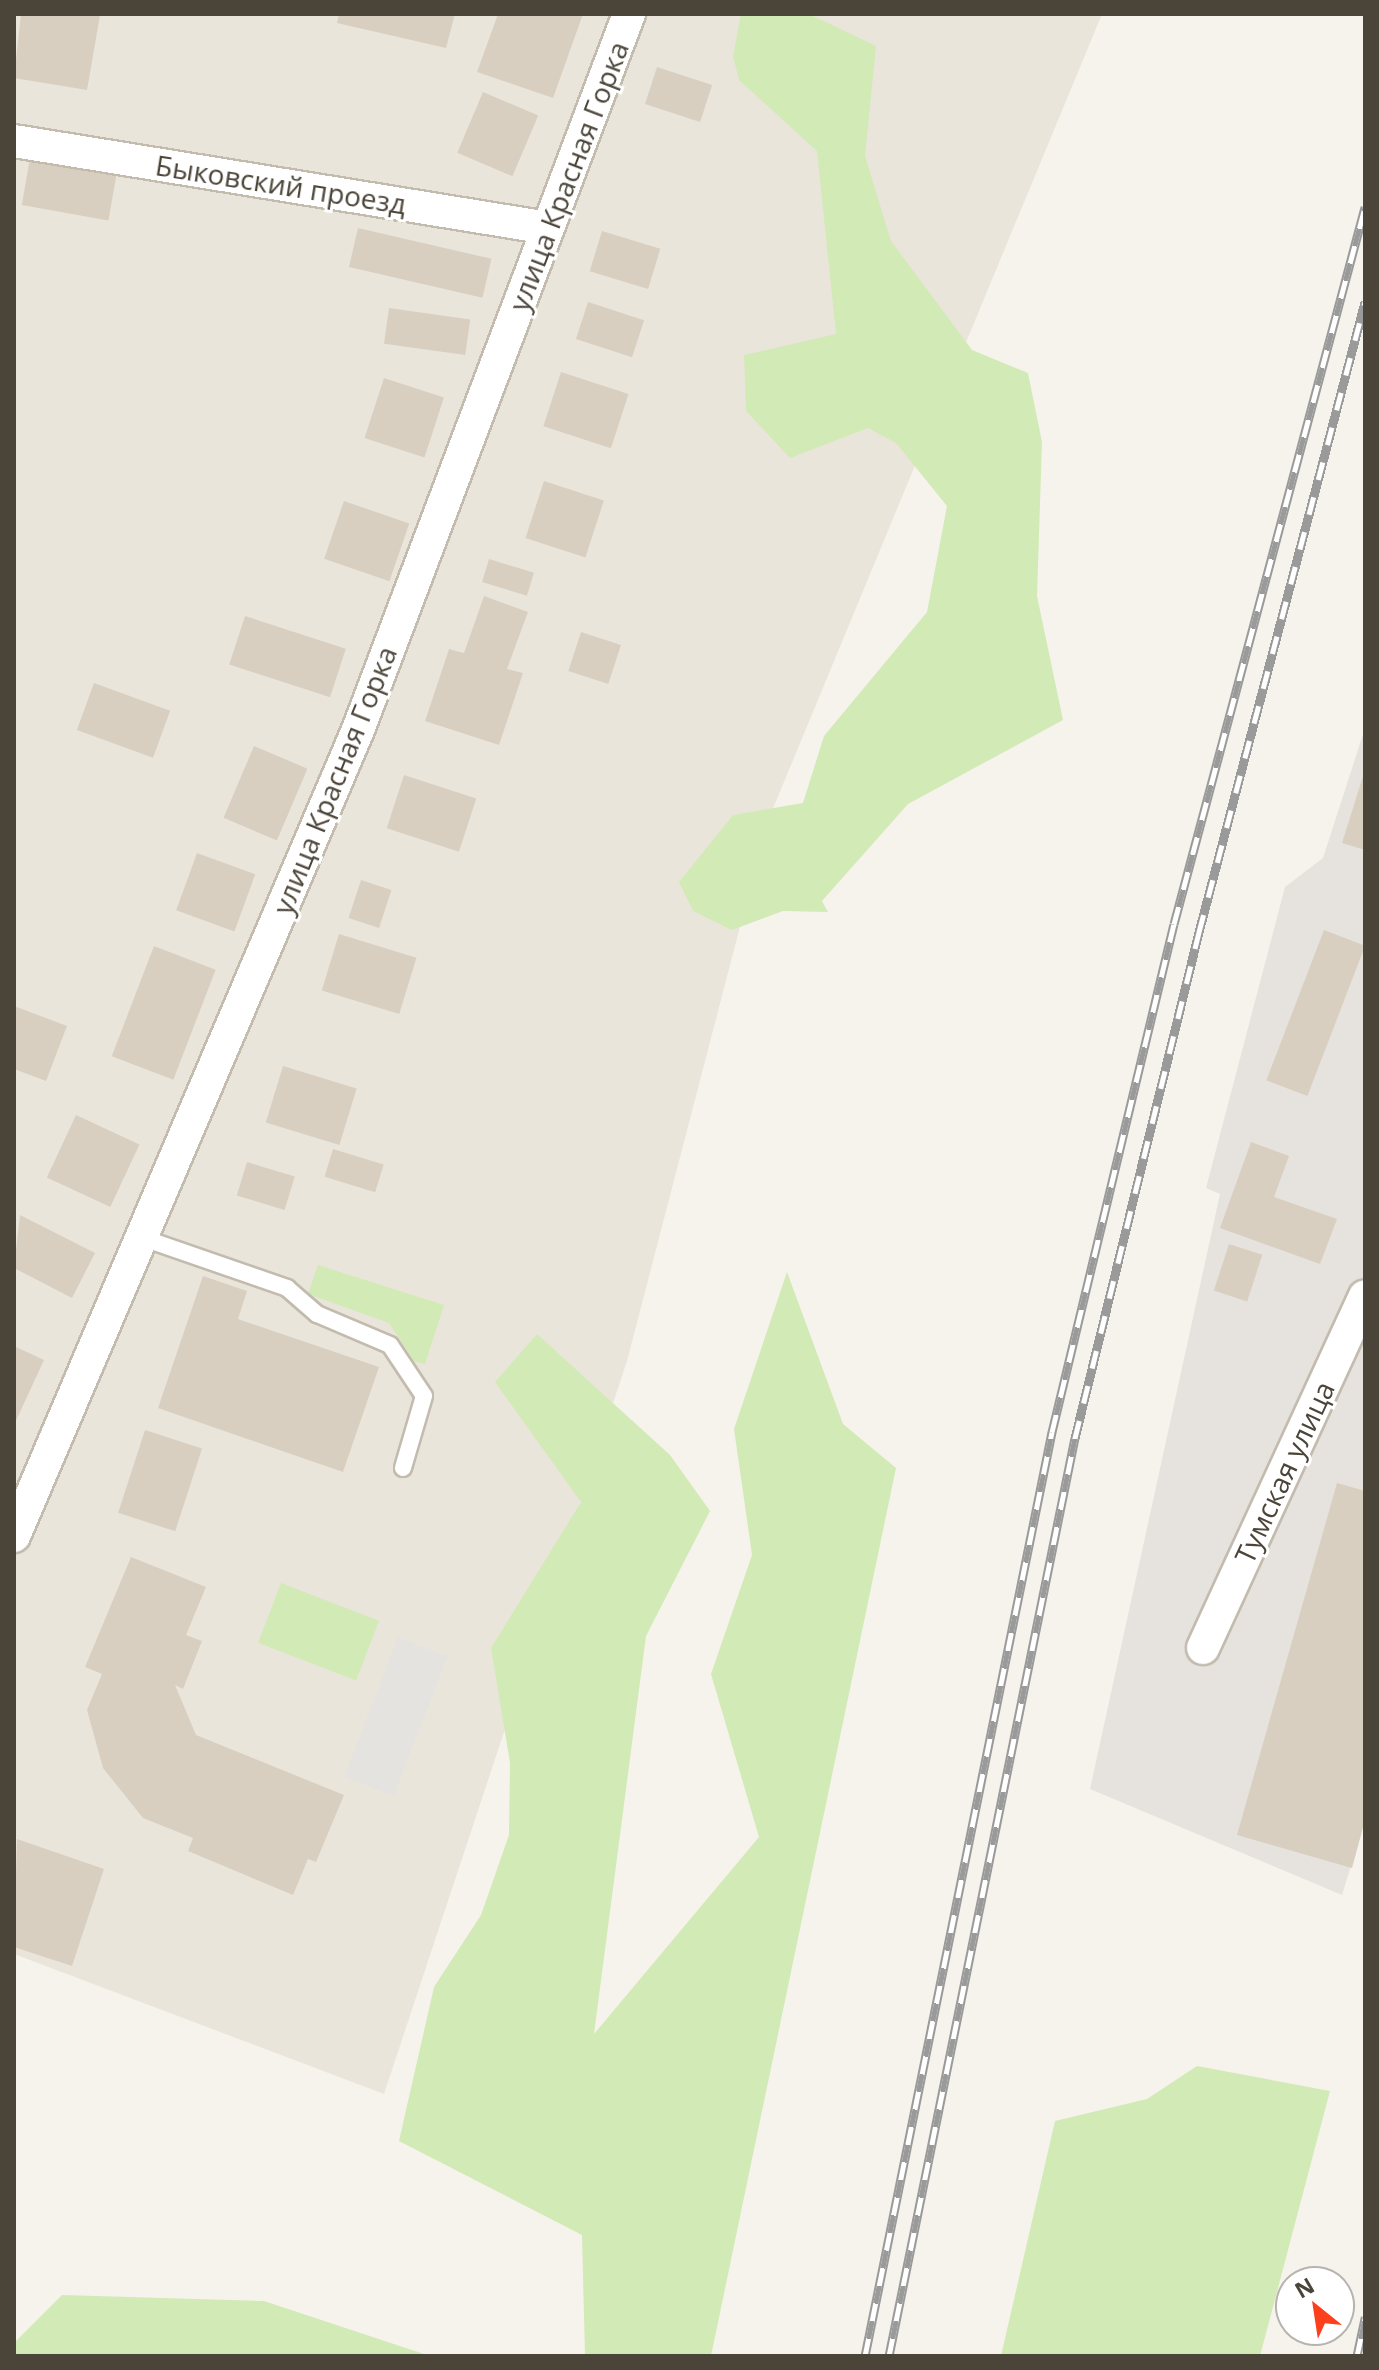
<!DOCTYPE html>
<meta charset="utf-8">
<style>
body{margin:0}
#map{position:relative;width:1379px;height:2370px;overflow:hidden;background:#f6f3ec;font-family:"Open Sans",sans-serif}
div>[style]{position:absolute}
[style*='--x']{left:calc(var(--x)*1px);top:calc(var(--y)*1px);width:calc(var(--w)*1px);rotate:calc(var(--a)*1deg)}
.residential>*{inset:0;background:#eae5da}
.industrial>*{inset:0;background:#e6e2dd}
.green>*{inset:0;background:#d2eab5;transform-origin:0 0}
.parking>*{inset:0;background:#e5e3e0;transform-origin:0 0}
.building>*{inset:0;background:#d8cfc1;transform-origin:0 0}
.roads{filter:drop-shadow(2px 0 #c2bbae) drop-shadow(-2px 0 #c2bbae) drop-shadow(0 2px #c2bbae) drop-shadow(0 -2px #c2bbae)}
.lane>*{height:16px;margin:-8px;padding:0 8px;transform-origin:8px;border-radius:8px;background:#fff}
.street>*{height:32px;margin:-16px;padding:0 16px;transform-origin:16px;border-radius:16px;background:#fff}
.rail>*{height:9px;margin-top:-4.5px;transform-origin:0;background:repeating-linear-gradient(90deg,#fff 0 18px,#9a9a9a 0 36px);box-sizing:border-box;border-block:2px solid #9a9a9a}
span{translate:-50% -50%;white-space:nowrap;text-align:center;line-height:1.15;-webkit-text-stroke:6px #fff;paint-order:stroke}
.street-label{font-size:28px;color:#4b4439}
.frame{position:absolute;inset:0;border:16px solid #4b4439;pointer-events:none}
.north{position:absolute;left:1275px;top:2266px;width:80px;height:80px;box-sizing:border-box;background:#fff;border:2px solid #b7b4b0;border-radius:50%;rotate:330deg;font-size:22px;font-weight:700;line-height:32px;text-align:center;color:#4b4439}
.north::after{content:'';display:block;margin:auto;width:28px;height:36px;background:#fc3f1d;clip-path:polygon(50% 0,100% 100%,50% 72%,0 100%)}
</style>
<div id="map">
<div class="residential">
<i style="clip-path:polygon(14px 14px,1102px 14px,767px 823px,627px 1361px,384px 2094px,14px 1954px)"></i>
</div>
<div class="industrial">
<i style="clip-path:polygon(1365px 728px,1365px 1820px,1342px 1895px,1090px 1789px,1220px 1194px,1206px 1188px,1285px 887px,1323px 858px)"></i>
</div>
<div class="green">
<i style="clip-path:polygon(741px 14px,809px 14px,876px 46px,865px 156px,891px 241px,972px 350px,1028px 373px,1042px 442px,1037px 596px,1063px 720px,908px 804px,822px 901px,828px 912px,783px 911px,732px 930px,693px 911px,679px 882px,733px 815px,803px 803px,824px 736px,927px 612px,947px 506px,896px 443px,868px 428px,790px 458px,746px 411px,744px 355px,836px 334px,817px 151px,739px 80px,733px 56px)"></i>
<i style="clip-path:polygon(318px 1265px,444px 1305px,425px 1364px,414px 1361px,389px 1323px,308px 1294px)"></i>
<i style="clip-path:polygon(787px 1272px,843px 1424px,896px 1468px,711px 2356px,585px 2356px,582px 2235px,399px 2141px,434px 1987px,481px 1915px,509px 1835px,510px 1763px,491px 1648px,581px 1502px,495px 1382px,537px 1334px,670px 1455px,710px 1511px,646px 1636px,594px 2034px,759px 1837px,711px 1674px,752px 1555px,734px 1429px)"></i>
<i style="left:281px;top:1583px;width:105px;height:64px;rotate:21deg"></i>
<i style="clip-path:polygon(1197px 2066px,1330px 2091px,1260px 2356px,1001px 2356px,1055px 2121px,1147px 2099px)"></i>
<i style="clip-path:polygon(62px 2295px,264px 2301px,430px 2356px,14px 2356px,14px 2343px)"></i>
</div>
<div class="parking">
<i style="left:398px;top:1637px;width:53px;height:150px;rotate:21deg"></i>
</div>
<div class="building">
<i style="clip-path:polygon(21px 14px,100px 15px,87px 90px,14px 78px)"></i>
<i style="clip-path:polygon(339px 14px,455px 14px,446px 48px,337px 23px)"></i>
<i style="clip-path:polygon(498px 14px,583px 14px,553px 98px,477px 72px)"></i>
<i style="left:657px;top:67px;width:58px;height:39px;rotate:18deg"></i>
<i style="left:483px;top:92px;width:60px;height:66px;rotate:23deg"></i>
<i style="left:32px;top:147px;width:88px;height:59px;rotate:10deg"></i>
<i style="left:358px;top:228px;width:137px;height:40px;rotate:13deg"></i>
<i style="left:602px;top:231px;width:61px;height:42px;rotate:17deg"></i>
<i style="left:588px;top:302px;width:59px;height:39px;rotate:18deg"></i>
<i style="left:389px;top:308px;width:82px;height:36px;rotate:8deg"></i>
<i style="left:561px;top:372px;width:71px;height:57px;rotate:18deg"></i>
<i style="left:384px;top:378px;width:63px;height:63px;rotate:18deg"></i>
<i style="left:544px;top:481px;width:63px;height:60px;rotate:18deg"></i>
<i style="left:344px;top:501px;width:69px;height:61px;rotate:19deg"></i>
<i style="left:489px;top:559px;width:47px;height:24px;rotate:17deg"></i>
<i style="clip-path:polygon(484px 596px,528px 612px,507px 669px,523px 673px,499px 745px,425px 721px,449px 649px,464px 653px)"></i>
<i style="left:245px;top:616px;width:106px;height:51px;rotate:18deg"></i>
<i style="left:581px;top:632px;width:42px;height:41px;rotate:18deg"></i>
<i style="left:94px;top:683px;width:81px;height:50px;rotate:20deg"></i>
<i style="left:254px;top:746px;width:58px;height:78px;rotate:23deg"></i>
<i style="clip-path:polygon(1364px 773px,1365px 773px,1365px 850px,1342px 843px)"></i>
<i style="left:404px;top:775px;width:76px;height:56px;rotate:18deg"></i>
<i style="left:197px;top:853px;width:62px;height:61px;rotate:20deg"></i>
<i style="left:361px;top:880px;width:32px;height:40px;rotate:18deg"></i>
<i style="left:1324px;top:930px;width:44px;height:161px;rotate:21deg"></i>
<i style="left:339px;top:934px;width:81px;height:59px;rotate:17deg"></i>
<i style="left:154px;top:946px;width:66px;height:118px;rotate:21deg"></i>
<i style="clip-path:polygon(14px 1006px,67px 1026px,46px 1081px,14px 1069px)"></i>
<i style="left:283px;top:1066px;width:77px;height:59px;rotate:17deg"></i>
<i style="left:76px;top:1115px;width:70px;height:69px;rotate:25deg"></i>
<i style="clip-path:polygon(1251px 1142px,1289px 1156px,1274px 1197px,1337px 1219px,1320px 1264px,1220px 1228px)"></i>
<i style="left:333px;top:1149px;width:53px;height:29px;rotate:17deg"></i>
<i style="left:247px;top:1162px;width:50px;height:35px;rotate:17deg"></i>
<i style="clip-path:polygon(20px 1215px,95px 1253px,72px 1298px,14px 1268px)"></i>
<i style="left:1229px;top:1244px;width:35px;height:49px;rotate:18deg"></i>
<i style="clip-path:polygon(203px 1276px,247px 1291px,238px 1319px,379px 1367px,343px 1472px,158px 1408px)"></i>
<i style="clip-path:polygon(14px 1346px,44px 1360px,14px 1425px)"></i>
<i style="left:145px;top:1430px;width:60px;height:87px;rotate:18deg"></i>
<i style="clip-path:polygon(1337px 1483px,1365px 1491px,1365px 1820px,1352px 1868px,1237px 1835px)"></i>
<i style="clip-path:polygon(131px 1557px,206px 1587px,186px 1635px,202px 1641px,183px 1689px,175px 1685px,196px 1735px,344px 1795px,316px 1862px,308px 1859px,293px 1895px,188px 1851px,193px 1838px,143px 1818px,103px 1768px,87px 1710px,102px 1674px,85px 1667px)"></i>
<i style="clip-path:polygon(17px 1839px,104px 1869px,72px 1966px,14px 1947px)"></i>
</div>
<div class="roads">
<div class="lane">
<i style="--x:140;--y:1237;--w:156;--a:19.1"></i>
<i style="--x:287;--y:1288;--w:40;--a:41"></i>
<i style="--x:317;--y:1314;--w:79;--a:23"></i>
<i style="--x:390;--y:1345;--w:61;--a:56.3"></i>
<i style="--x:424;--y:1396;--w:75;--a:106.3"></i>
</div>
<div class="street">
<i style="--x:14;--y:141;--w:541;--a:9.25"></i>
<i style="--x:14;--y:1536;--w:876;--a:-66.89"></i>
<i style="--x:358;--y:730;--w:766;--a:-69.27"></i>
<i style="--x:1203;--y:1648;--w:387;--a:-65.3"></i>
</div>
</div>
<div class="rail">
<i style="--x:865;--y:2356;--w:943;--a:-78.56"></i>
<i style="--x:1052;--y:1432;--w:522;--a:-76.5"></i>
<i style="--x:1174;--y:924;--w:742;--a:-75.08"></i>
<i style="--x:889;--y:2356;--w:937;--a:-78.55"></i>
<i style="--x:1075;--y:1438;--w:521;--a:-76.23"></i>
<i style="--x:1199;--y:932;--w:652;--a:-75.24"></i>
<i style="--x:1357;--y:2356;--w:40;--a:-78"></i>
</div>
<div class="street-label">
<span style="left:568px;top:176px;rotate:-69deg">улица Красная Горка</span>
<span style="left:281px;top:184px;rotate:9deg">Быковский проезд</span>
<span style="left:334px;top:780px;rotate:-68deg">улица Красная Горка</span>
<span style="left:1284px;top:1472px;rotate:-65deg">Тумская улица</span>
</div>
<div class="frame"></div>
<div class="north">N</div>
</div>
